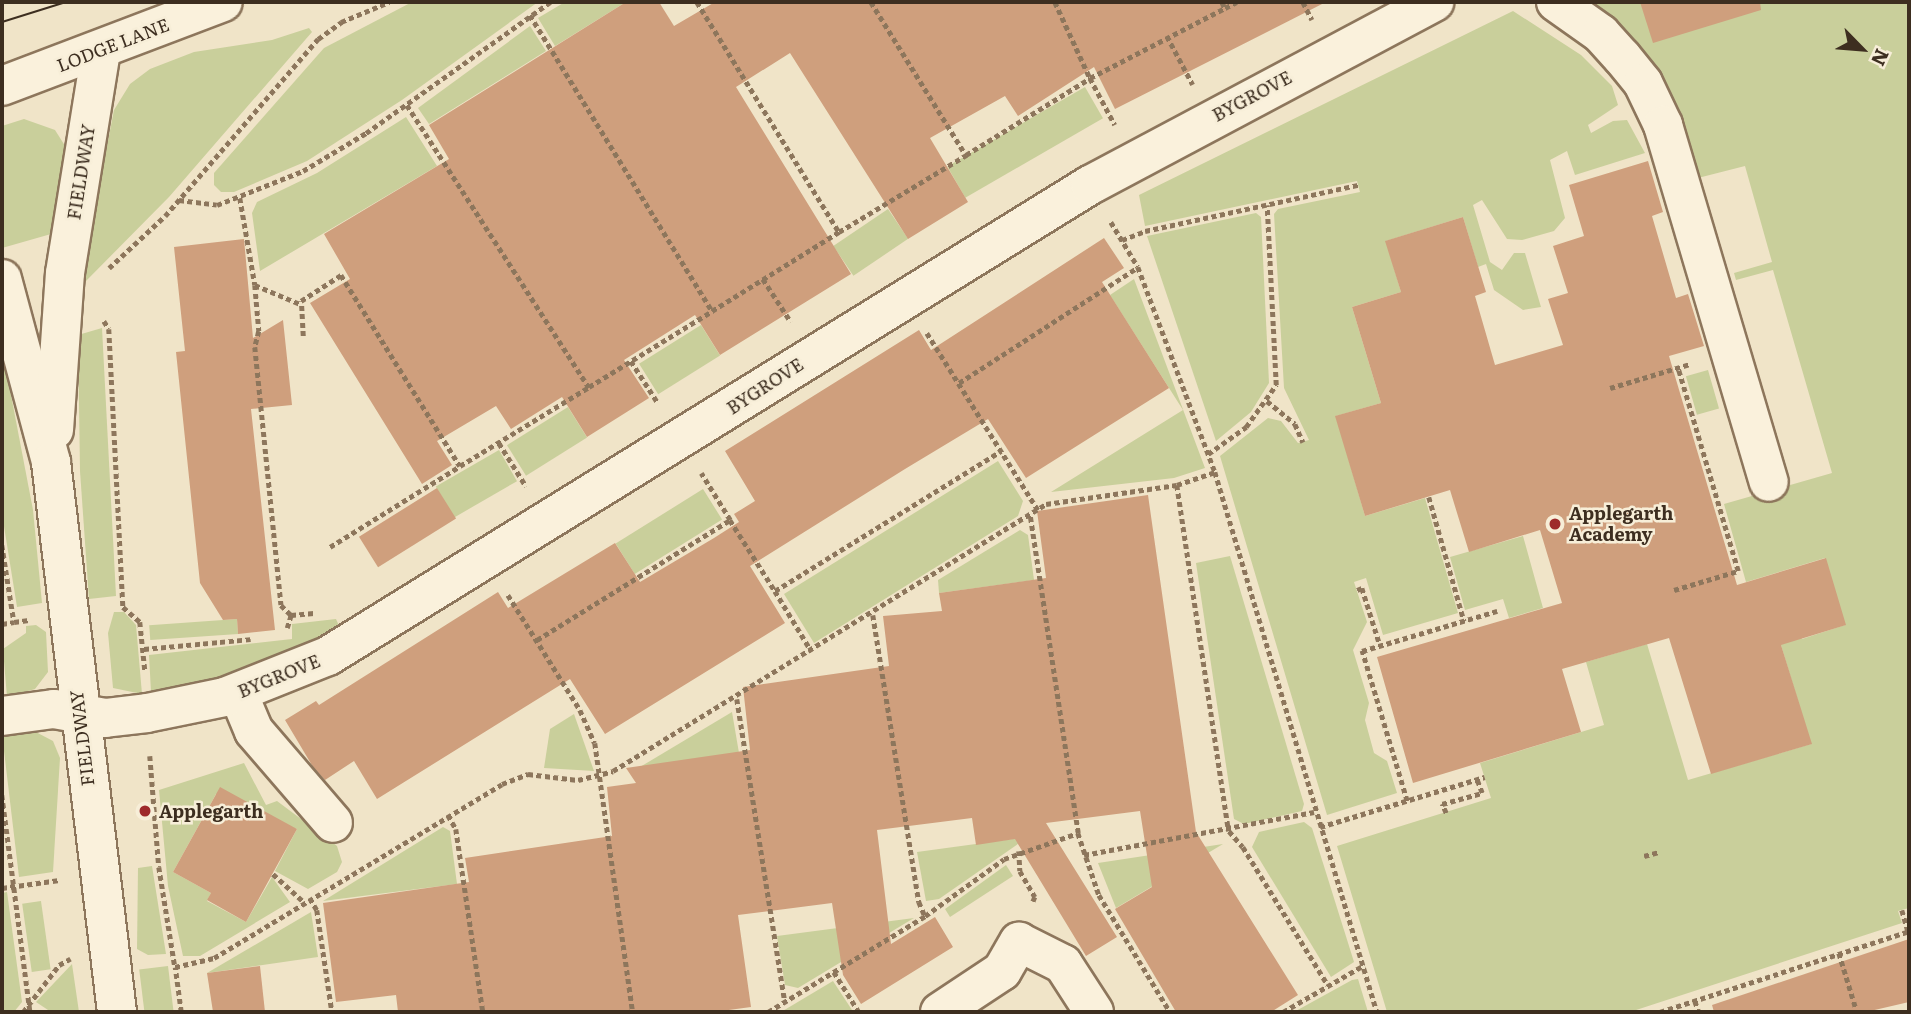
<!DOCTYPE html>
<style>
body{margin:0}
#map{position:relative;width:1911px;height:1014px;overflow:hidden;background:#f0e4c8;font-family:Literata,serif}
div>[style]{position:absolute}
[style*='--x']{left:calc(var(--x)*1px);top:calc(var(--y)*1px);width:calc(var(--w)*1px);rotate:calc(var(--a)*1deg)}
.green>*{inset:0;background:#c9cf9b;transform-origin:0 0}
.building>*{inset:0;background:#cf9f7d;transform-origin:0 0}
.path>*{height:4.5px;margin-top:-2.25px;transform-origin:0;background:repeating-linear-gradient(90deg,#8d765c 0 5px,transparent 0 8.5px)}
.roads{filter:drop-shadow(2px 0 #8d765c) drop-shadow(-2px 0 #8d765c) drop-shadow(0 2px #8d765c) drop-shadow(0 -2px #8d765c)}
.minor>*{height:38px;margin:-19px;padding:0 19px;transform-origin:19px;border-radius:19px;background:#faf1dc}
.tram>*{height:2px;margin:-1px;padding:0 1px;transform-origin:1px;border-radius:1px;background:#3d2e20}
.dots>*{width:19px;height:19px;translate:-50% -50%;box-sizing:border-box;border:4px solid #f7eed8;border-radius:50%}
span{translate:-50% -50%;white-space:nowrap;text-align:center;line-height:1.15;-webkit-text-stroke:5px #f7eed8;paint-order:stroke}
.street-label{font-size:18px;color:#3d2e20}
.poi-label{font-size:18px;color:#3d2e20;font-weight:700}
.left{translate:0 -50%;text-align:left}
.frame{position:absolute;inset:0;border:4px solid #3d2e20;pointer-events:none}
.north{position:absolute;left:1827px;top:14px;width:70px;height:70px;-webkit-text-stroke:5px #f7eed8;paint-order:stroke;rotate:115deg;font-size:19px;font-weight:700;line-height:28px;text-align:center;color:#3d2e20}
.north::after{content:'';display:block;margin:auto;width:24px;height:32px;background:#3d2e20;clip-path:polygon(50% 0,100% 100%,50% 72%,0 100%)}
</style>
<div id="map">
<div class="green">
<i style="clip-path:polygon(412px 2px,538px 2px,402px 100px,307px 161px,234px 192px,221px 192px,214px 185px,214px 173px,324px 48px)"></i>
<i style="clip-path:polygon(565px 2px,626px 2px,555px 46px,538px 18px)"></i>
<i style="clip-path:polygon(1576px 2px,1909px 2px,1909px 908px,1898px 911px,1902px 923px,1630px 1012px,1387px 1012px,1337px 846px,1491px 798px,1480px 763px,1604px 725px,1586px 662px,1647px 644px,1688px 780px,1811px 744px,1774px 622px,1794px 615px,1802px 639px,1845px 625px,1825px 558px,1746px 582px,1724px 504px,1832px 473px,1773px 270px,1736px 280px,1734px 273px,1772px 262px,1745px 166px,1694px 179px)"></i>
<i style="clip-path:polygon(1513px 11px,1581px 55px,1612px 86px,1618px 105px,1588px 125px,1591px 133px,1613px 121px,1627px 120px,1645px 153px,1575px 175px,1567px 151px,1550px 160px,1565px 218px,1554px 231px,1522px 240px,1507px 239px,1482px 200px,1473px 205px,1490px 262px,1502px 270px,1514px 253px,1525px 253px,1541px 307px,1523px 310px,1494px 290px,1486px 264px,1478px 267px,1463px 217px,1386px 241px,1401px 292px,1352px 307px,1381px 403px,1336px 416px,1365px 516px,1425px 498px,1458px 613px,1383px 635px,1366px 578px,1354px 582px,1367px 622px,1353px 650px,1369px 703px,1365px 720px,1374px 753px,1387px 761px,1397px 793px,1327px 815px,1220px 456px,1268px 418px,1281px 421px,1298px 443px,1309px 440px,1284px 388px,1274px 214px,1278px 209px,1360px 192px,1357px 181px,1145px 226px,1139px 195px)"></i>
<i style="clip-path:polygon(530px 26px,546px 51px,429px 124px,418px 108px)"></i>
<i style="clip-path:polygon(309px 28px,312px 32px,169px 197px,85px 282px,81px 280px,114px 110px,130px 84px,150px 69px,194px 52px,272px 40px)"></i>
<i style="left:1085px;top:87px;width:36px;height:159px;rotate:60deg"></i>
<i style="clip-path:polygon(406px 117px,437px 166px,260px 271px,252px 213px,257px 202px,317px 173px)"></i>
<i style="clip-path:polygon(24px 119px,55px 130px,67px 149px,67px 163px,51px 234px,2px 248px,2px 126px)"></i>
<i style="left:888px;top:209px;width:36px;height:66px;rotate:56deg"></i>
<i style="clip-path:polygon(1256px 213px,1261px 217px,1269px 383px,1251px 412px,1216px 441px,1147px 236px)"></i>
<i style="clip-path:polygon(1134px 279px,1205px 468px,1174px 478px,1051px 492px,1183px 410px,1110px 295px)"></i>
<i style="left:701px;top:325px;width:36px;height:73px;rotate:58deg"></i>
<i style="clip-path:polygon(102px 328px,116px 596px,89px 599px,80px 471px,78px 335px)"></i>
<i style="clip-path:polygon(2px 348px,33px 510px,42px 603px,17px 607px,2px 514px)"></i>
<i style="left:1708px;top:370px;width:40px;height:23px;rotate:74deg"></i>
<i style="left:568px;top:407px;width:36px;height:72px;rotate:58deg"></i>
<i style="left:499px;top:450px;width:36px;height:73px;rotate:60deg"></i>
<i style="clip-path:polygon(998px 461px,1023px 501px,1018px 516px,814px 643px,784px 594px)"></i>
<i style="left:703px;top:489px;width:36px;height:103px;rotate:58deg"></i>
<i style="clip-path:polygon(1020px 530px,1028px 535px,1034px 580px,939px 593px,938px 580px)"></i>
<i style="clip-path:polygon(1523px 536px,1543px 608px,1509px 618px,1503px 599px,1465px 610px,1450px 557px)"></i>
<i style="clip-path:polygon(1230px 556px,1304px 804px,1302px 811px,1244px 824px,1234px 819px,1196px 563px)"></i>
<i style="clip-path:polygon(114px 612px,124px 612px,136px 625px,142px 694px,113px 688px,108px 633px)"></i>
<i style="left:237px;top:619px;width:15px;height:88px;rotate:86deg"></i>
<i style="clip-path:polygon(336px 619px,340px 628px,304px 648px,230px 675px,151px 692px,149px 655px,292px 639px,292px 624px)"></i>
<i style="clip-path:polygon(36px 625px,46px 632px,48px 672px,35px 689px,7px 697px,3px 649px,26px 633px,26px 626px)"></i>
<i style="clip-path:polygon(732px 712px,739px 753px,640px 767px)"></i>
<i style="clip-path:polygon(574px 714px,594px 771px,544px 768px,550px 729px)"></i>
<i style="clip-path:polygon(32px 730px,53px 741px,60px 758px,53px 872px,19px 877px,2px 734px)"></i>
<i style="clip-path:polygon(244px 763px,266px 805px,277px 801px,337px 846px,342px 862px,337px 872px,308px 889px,275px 871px,297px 829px,254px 814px,216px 794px,173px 872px,211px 893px,207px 901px,246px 922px,272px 877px,290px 902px,200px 956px,183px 956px,168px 886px,159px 790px)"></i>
<i style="clip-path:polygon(1304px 822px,1312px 828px,1354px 962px,1331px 977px,1252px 847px,1259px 832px)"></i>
<i style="clip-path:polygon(443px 827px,450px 831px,457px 884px,323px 901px)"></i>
<i style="clip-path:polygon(1028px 837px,939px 899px,926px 901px,917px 852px)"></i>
<i style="clip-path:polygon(1223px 844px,1116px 908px,1098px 863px)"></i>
<i style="clip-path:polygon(1006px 865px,1013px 876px,950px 917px,945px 909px)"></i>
<i style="clip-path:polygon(152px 866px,166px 954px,148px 955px,137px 949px,138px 868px)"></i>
<i style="clip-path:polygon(7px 892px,22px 1002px,14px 1012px,2px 1012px,2px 893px)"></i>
<i style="left:41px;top:901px;width:69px;height:19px;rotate:82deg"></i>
<i style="clip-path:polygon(311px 912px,318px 957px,207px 973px)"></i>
<i style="clip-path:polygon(914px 918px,798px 988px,785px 985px,777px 936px)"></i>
<i style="clip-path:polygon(72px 964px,79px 1012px,51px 1012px,36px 1002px)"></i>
<i style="left:168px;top:966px;width:46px;height:29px;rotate:83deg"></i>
<i style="clip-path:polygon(1358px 979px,1368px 1012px,1294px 1012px,1352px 980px)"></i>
<i style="clip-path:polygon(833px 981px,852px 1010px,848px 1012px,781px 1012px)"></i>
</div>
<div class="building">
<i style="clip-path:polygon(626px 2px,659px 2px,674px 26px,715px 2px,1326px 2px,1115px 109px,1094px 67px,1018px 116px,1005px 96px,930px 138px,968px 202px,908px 239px,790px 53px,736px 87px,851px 274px,720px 355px,695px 315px,624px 360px,649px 398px,587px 437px,562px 397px,511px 429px,496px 406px,437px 441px,452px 465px,422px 484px,310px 303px,350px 279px,324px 234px,449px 159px,429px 125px)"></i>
<i style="clip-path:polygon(1640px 2px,1760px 2px,1761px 10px,1653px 43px)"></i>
<i style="clip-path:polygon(1648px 161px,1663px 212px,1652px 216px,1676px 298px,1688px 294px,1704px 346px,1669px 356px,1737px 585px,1826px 558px,1846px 625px,1781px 645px,1812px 744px,1711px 774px,1669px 638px,1562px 669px,1581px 732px,1413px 783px,1377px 657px,1562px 603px,1540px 530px,1469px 552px,1450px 490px,1365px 516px,1335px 416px,1381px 403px,1352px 307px,1401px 292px,1385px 241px,1463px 217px,1486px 292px,1475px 296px,1495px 365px,1563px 345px,1548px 299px,1568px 293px,1553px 246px,1584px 236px,1569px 185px)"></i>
<i style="clip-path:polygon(1104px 238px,1124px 268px,1102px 282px,1169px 388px,1026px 478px,988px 419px,905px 469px,750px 566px,785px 623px,605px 734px,570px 679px,377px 799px,354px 761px,325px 780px,313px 767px,285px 720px,316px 701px,319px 705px,498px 592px,508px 608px,615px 543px,640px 582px,714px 538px,739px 522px,734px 514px,755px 501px,725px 451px,919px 330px,931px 350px)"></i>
<i style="clip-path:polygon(244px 239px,253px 338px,283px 320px,292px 405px,251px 409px,275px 630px,238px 634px,237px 619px,223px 620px,200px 583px,176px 352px,185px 351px,174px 247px)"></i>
<i style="left:437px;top:488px;width:36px;height:92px;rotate:58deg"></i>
<i style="clip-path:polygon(1148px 495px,1196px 832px,1298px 995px,1271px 1012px,1176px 1012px,1115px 909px,1152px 887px,1140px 811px,1046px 823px,1117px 937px,1086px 956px,1015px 839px,976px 845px,972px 818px,877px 830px,891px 944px,935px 917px,953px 947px,861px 1004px,843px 975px,832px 903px,738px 915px,751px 1007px,714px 1012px,398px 1012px,396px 995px,336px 1002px,323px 903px,469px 882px,465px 858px,612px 836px,607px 787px,636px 783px,626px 768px,750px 750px,743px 687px,889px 666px,883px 616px,942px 611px,939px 593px,1046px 578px,1037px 511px)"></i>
<i style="clip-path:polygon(220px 787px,297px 829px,246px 922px,207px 900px,211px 893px,173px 872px)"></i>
<i style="clip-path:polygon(1909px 939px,1909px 1002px,1866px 1012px,1714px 1012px,1712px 1005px)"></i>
<i style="clip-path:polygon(260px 966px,265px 1012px,213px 1012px,207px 973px)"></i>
</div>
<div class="path">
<i style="--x:697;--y:2;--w:270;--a:58.3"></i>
<i style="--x:839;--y:232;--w:149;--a:-31.2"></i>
<i style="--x:871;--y:2;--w:180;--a:58.2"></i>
<i style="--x:966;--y:155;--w:146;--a:-31.8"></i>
<i style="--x:1090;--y:78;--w:53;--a:62"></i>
<i style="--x:1055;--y:2;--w:84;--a:65.3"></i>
<i style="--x:1090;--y:78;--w:152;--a:-27.4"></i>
<i style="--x:1222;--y:2;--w:7;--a:63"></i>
<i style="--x:1225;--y:8;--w:13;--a:-27"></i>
<i style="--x:1303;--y:2;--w:20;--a:63"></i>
<i style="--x:530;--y:15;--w:347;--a:58.4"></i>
<i style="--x:712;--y:311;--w:150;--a:-31.9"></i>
<i style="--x:1167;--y:36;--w:55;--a:62"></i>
<i style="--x:407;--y:105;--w:336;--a:57.2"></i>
<i style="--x:589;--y:387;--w:145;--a:-31.7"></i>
<i style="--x:240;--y:198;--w:88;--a:80.2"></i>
<i style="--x:255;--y:285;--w:49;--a:22.9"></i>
<i style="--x:179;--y:200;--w:38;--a:7"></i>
<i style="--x:217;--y:205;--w:92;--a:-21.6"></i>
<i style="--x:303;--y:171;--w:74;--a:-31.1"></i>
<i style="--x:366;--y:133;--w:226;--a:-35.4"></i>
<i style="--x:1111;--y:222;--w:52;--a:59"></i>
<i style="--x:1138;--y:267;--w:219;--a:69.4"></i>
<i style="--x:1215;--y:472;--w:564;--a:73.3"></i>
<i style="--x:1122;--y:240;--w:25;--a:-21"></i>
<i style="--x:1145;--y:231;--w:218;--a:-12.2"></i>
<i style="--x:109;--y:268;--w:76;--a:-42.9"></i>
<i style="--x:165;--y:216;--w:234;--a:-49.2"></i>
<i style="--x:318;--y:39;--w:29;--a:-36"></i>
<i style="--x:341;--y:22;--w:52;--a:-22.6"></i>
<i style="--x:763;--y:279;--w:51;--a:56.9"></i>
<i style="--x:255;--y:285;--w:46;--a:85"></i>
<i style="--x:259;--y:331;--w:16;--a:104"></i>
<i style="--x:255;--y:347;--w:259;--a:84.2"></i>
<i style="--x:281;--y:605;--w:14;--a:45"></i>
<i style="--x:104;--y:321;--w:9;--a:58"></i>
<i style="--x:109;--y:329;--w:278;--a:87.1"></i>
<i style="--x:123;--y:607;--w:23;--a:41"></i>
<i style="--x:140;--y:622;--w:48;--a:84.1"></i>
<i style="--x:927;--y:333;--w:209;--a:57.9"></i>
<i style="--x:303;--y:336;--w:35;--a:-93"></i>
<i style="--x:301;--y:301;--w:48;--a:-33"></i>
<i style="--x:341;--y:275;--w:225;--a:58.1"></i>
<i style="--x:460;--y:466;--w:151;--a:-31.5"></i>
<i style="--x:631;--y:361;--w:50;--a:57.3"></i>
<i style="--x:959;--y:383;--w:213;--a:-32.9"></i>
<i style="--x:1610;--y:388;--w:84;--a:-16.7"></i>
<i style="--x:1267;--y:401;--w:36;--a:39"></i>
<i style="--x:1295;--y:424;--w:20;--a:66"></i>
<i style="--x:499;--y:443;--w:51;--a:57.9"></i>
<i style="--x:1208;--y:454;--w:47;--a:-35.4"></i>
<i style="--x:1246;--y:427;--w:52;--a:-54.5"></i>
<i style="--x:1276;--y:385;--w:180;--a:-92.9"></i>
<i style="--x:1177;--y:485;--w:350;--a:81.5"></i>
<i style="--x:1229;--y:831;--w:21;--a:49"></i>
<i style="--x:1243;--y:847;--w:162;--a:58.4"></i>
<i style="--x:1429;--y:497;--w:129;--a:74.2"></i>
<i style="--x:730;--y:520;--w:84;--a:57.6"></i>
<i style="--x:775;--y:591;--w:266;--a:-31.8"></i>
<i style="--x:2;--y:545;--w:78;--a:81.1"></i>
<i style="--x:14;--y:622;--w:15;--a:-8"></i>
<i style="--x:330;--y:547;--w:153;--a:-31.9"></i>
<i style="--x:1357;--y:590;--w:5;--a:-22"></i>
<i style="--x:1362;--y:588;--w:60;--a:72.5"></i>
<i style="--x:1674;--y:590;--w:67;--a:-16.5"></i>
<i style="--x:1738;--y:571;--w:212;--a:-106.5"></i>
<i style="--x:775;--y:591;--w:71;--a:58.8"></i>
<i style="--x:508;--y:595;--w:136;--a:57.9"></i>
<i style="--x:580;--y:710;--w:36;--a:66"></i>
<i style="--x:595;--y:743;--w:272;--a:82"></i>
<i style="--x:873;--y:615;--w:291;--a:80.9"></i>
<i style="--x:919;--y:902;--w:15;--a:67"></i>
<i style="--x:2;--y:624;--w:12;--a:-9"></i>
<i style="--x:287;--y:628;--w:14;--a:-73"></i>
<i style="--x:291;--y:615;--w:23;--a:-5"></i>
<i style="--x:537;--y:640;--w:227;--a:-31.9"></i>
<i style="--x:730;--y:520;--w:55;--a:-121.7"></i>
<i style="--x:144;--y:649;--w:107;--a:-5.3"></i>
<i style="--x:737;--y:699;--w:307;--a:81"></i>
<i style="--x:150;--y:756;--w:111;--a:85.4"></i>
<i style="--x:159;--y:867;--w:101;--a:80.9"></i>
<i style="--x:2;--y:795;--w:219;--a:82.6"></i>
<i style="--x:1407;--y:801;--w:157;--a:-106.7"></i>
<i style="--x:1362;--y:651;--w:141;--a:-16.5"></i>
<i style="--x:1446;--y:813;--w:10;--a:-114"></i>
<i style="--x:1442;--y:804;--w:41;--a:-15.4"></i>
<i style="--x:1482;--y:793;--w:14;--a:-111"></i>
<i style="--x:448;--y:815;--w:16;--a:60"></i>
<i style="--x:456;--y:829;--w:185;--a:81.6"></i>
<i style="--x:1320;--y:827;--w:172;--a:-16.9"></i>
<i style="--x:1078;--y:833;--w:65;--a:71.3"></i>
<i style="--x:1099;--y:895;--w:137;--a:58.7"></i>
<i style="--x:1019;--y:851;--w:20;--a:87"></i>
<i style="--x:1020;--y:871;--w:30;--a:60"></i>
<i style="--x:1035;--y:897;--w:5;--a:112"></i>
<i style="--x:1084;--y:855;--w:234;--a:-10.6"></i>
<i style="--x:1644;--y:856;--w:16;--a:-15"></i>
<i style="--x:273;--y:874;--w:42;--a:42.1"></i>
<i style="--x:2;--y:888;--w:58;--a:-8"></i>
<i style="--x:310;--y:898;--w:14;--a:60"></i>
<i style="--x:317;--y:910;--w:103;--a:81.6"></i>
<i style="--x:1902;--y:910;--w:22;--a:74"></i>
<i style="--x:1839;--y:953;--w:62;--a:73"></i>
<i style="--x:834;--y:972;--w:47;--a:58"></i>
<i style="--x:1695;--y:1001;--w:12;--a:70"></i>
<i style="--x:23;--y:1012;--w:59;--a:-52.5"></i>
<i style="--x:59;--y:965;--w:13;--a:-29"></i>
<i style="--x:181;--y:1012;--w:45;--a:-97.6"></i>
<i style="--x:175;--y:967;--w:40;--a:-13"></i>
<i style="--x:214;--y:958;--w:336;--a:-31.1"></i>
<i style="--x:502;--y:784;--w:28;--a:-21"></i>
<i style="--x:528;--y:774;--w:50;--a:6.8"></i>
<i style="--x:578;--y:780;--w:36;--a:-14"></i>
<i style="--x:613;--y:771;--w:509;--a:-31.66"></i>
<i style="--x:1046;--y:504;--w:132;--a:-8.3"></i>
<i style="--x:1177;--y:485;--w:40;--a:-18.9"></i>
<i style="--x:768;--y:1012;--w:184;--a:-31.4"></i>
<i style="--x:925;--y:916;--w:97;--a:-35.8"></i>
<i style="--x:1004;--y:859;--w:78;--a:-19.4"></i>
<i style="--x:1078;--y:833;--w:320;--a:-98.6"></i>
<i style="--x:1283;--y:1012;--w:94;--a:-30.1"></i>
<i style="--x:1660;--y:1012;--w:262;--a:-18"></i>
</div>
<div class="roads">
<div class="minor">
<i style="--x:1556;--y:2;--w:55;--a:35.4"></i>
<i style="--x:1601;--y:34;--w:31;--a:48"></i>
<i style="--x:1622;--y:57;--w:33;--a:51"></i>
<i style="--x:1643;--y:83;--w:47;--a:64.5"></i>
<i style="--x:1663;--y:125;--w:372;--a:73.5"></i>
<i style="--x:2;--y:86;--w:236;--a:-20.8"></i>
<i style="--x:2;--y:279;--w:189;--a:75"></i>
<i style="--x:51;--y:462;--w:554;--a:83.16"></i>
<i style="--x:54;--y:430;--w:157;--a:-86"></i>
<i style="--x:65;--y:273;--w:226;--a:-80.8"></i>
<i style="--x:238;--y:693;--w:41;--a:67.2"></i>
<i style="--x:254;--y:731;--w:121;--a:49.3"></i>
<i style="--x:2;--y:716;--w:52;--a:-7.7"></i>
<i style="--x:54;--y:709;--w:52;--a:10"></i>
<i style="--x:105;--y:718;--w:42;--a:-6.8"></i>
<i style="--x:147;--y:713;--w:80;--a:-11.6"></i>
<i style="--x:225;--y:697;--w:111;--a:-21.7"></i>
<i style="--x:328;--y:656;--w:896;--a:-31.72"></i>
<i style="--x:1090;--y:185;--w:390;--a:-28"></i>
<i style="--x:940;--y:1012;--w:74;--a:-33.5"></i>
<i style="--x:1002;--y:971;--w:34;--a:-60"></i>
<i style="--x:1019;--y:942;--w:49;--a:26.6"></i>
<i style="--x:1063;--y:964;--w:57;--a:57.1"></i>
</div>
</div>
<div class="tram">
<i style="--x:2;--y:3;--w:3;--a:-18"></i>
<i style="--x:2;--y:22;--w:67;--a:-17.4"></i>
</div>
<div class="dots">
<i style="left:1555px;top:524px;background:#9e2a2b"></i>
<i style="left:145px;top:811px;background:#9e2a2b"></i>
</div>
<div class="street-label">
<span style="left:113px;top:45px;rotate:-21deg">LODGE LANE</span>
<span style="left:1252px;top:96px;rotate:-28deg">BYGROVE</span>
<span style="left:81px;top:172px;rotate:-81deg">FIELDWAY</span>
<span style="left:765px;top:386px;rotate:-33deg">BYGROVE</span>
<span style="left:279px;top:676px;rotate:-22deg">BYGROVE</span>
<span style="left:82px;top:738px;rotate:-97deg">FIELDWAY</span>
</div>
<div class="poi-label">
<span class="left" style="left:1569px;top:524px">Applegarth<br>Academy</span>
<span class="left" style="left:159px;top:811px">Applegarth</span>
</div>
<div class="frame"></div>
<div class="north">N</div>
</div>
